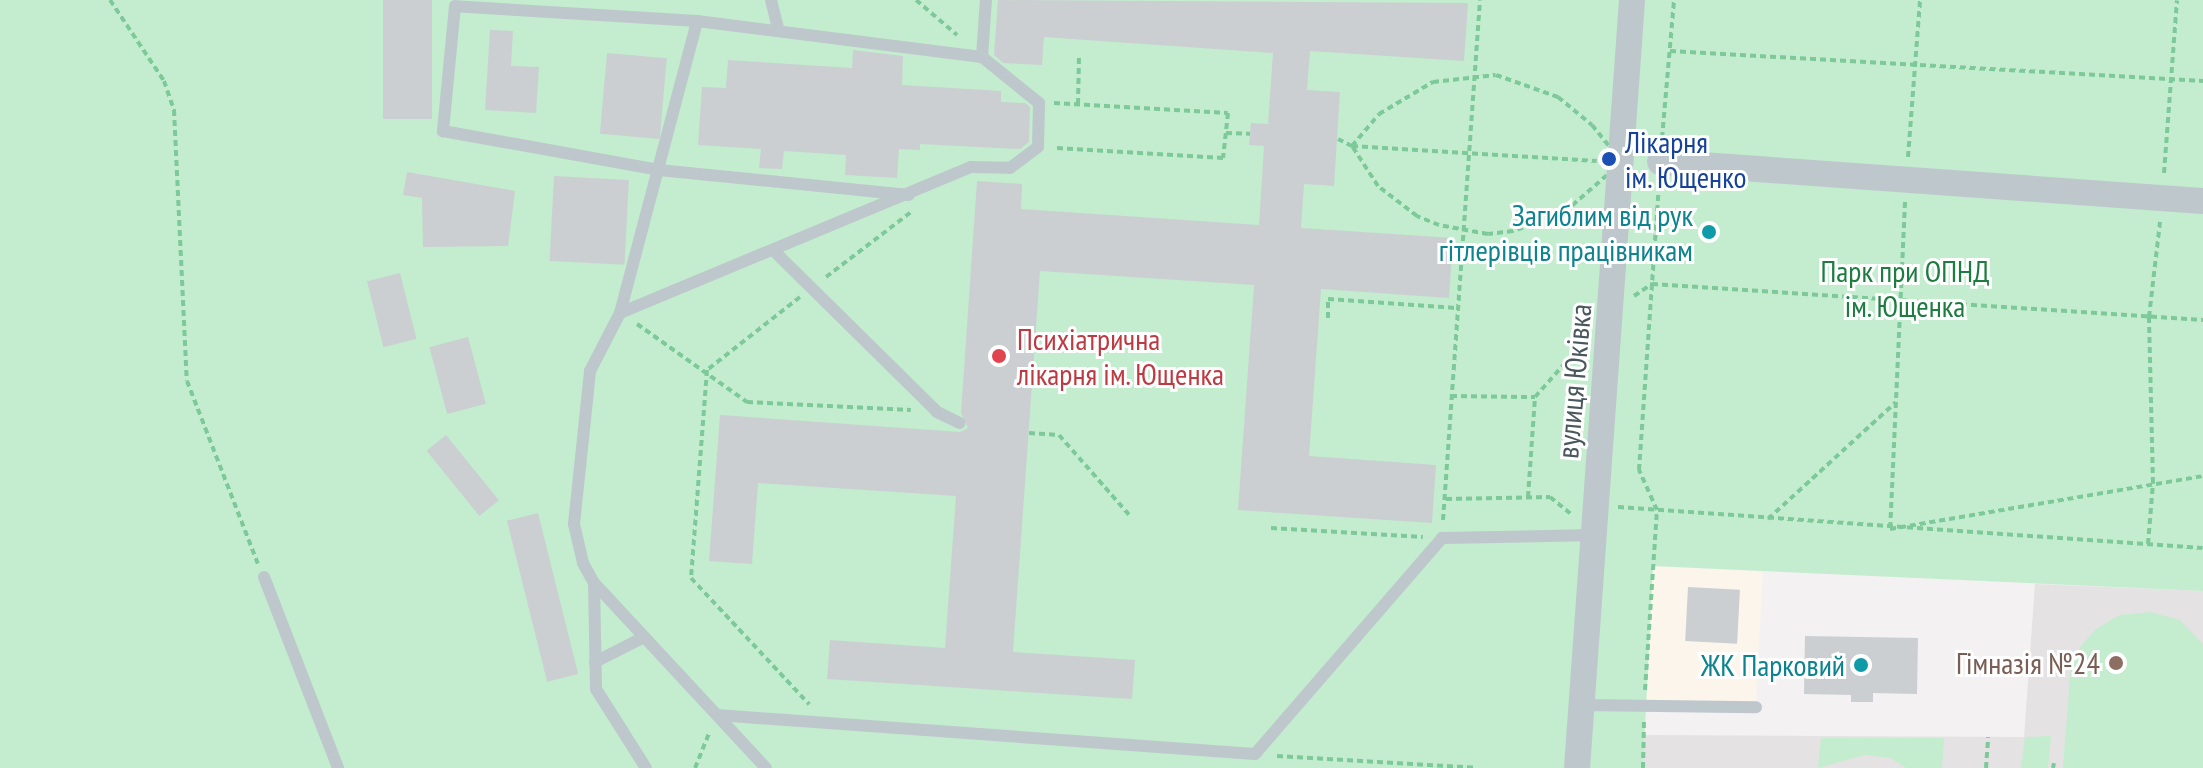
<!DOCTYPE html>
<meta charset="utf-8">
<style>
body{margin:0}
#map{position:relative;width:2203px;height:768px;overflow:hidden;background:#f3f1f1;font-family:"PT Sans Narrow",sans-serif}
div>[style]{position:absolute}
[style*='--x']{left:calc(var(--x)*1px);top:calc(var(--y)*1px);width:calc(var(--w)*1px);rotate:calc(var(--a)*1deg)}
.commercial>*{inset:0;background:#fbf5ec;transform-origin:0 0}
.education>*{inset:0;background:#e4e2e2}
.green>*{inset:0;background:#c3edce}
.building>*{inset:0;background:#cbcfd2;transform-origin:0 0}
.path>*{height:4px;margin-top:-2px;transform-origin:0;background:repeating-linear-gradient(90deg,#7dc999 0 6px,transparent 0 10px)}
.lane>*{height:12px;margin:-6px;padding:0 6px;transform-origin:6px;border-radius:6px;background:#bec7cc}
.street>*{height:26px;margin:-13px;padding:0 13px;transform-origin:13px;border-radius:13px;background:#bec7cc}
.dots>*{width:22px;height:22px;translate:-50% -50%;box-sizing:border-box;border:4px solid #fff;border-radius:50%}
span{translate:-50% -50%;white-space:nowrap;text-align:center;line-height:1.15;-webkit-text-stroke:6px #fff;paint-order:stroke}
.transit-label{font-size:30px;color:#164399}
.left{translate:0 -50%;text-align:left}
.culture-label{font-size:30px;color:#0d838f}
.right{translate:-100% -50%;text-align:right}
.park-label{font-size:30px;color:#1d7c40}
.health-label{font-size:30px;color:#be3a42}
.street-label{font-size:30px;color:#4a575d}
.education-label{font-size:30px;color:#785e54}
</style>
<div id="map">
<div class="commercial">
<i style="left:1653px;top:566px;width:110px;height:141px;rotate:3deg"></i>
</div>
<div class="education">
<i style="clip-path:polygon(2035px 584px,2203px 591px,2203px 768px,1643px 768px,1644px 735px,2024px 737px)"></i>
</div>
<div class="green">
<i style="clip-path:polygon(0 0,2203px 0,2203px 591px,1653px 566px,1643px 768px,0 768px)"></i>
<i style="clip-path:polygon(2150px 612px,2180px 620px,2203px 644px,2203px 768px,2063px 768px,2071px 665px,2081px 646px,2096px 629px,2120px 615px)"></i>
<i style="clip-path:polygon(2051px 736px,2048px 768px,2021px 768px,2025px 737px)"></i>
<i style="clip-path:polygon(1821px 738px,1944px 738px,1942px 768px,1906px 768px,1890px 758px,1865px 755px,1818px 768px)"></i>
</div>
<div class="building">
<i style="left:383px;top:0;width:49px;height:119px"></i>
<i style="clip-path:polygon(998px 0,1468px 3px,1464px 61px,1310px 51px,1307px 90px,1340px 92px,1334px 186px,1304px 184px,1301px 228px,1453px 238px,1449px 298px,1321px 289px,1309px 456px,1436px 465px,1432px 523px,1238px 510px,1254px 285px,1040px 271px,1013px 652px,1135px 660px,1132px 699px,827px 679px,830px 640px,945px 648px,956px 496px,758px 483px,752px 564px,709px 561px,720px 415px,960px 432px,968px 428px,961px 413px,977px 181px,1022px 184px,1021px 209px,1259px 225px,1264px 146px,1249px 145px,1251px 123px,1268px 124px,1273px 53px,1044px 37px,1042px 65px,1003px 63px,994px 55px)"></i>
<i style="clip-path:polygon(490px 30px,513px 31px,511px 66px,539px 67px,536px 113px,485px 110px)"></i>
<i style="clip-path:polygon(853px 50px,903px 56px,902px 85px,1001px 91px,1001px 102px,1025px 103px,1030px 107px,1029px 142px,1020px 149px,920px 144px,920px 150px,899px 149px,897px 178px,845px 175px,846px 155px,784px 151px,782px 169px,759px 168px,761px 149px,698px 145px,702px 87px,726px 88px,728px 60px,852px 68px)"></i>
<i style="left:607px;top:53px;width:60px;height:81px;rotate:5deg"></i>
<i style="clip-path:polygon(407px 172px,515px 191px,508px 246px,423px 247px,422px 198px,403px 195px)"></i>
<i style="left:554px;top:176px;width:75px;height:85px;rotate:3deg"></i>
<i style="left:400px;top:273px;width:68px;height:34px;rotate:76deg"></i>
<i style="left:468px;top:337px;width:69px;height:40px;rotate:75deg"></i>
<i style="left:446px;top:435px;width:84px;height:25px;rotate:51deg"></i>
<i style="left:538px;top:513px;width:166px;height:32px;rotate:76deg"></i>
<i style="left:1688px;top:587px;width:52px;height:54px;rotate:3deg"></i>
<i style="clip-path:polygon(1805px 636px,1918px 638px,1917px 694px,1873px 693px,1873px 702px,1851px 702px,1851px 695px,1804px 694px)"></i>
</div>
<div class="path">
<i style="--x:110;--y:0;--w:97;--a:56.3"></i>
<i style="--x:164;--y:81;--w:31;--a:71"></i>
<i style="--x:174;--y:110;--w:271;--a:87.3"></i>
<i style="--x:187;--y:381;--w:196;--a:68.8"></i>
<i style="--x:916;--y:0;--w:54;--a:40.5"></i>
<i style="--x:1670;--y:51;--w:534;--a:3.22"></i>
<i style="--x:1496;--y:75;--w:66;--a:19.5"></i>
<i style="--x:1558;--y:97;--w:44;--a:39.5"></i>
<i style="--x:1592;--y:125;--w:48;--a:51"></i>
<i style="--x:1622;--y:162;--w:81;--a:139"></i>
<i style="--x:1561;--y:215;--w:51;--a:161.6"></i>
<i style="--x:1513;--y:231;--w:25;--a:173"></i>
<i style="--x:1488;--y:234;--w:50;--a:-169.6"></i>
<i style="--x:1439;--y:225;--w:24;--a:-158"></i>
<i style="--x:1417;--y:216;--w:49;--a:-142.4"></i>
<i style="--x:1378;--y:186;--w:48;--a:-123"></i>
<i style="--x:1352;--y:146;--w:42;--a:-49.8"></i>
<i style="--x:1379;--y:114;--w:63;--a:-30.7"></i>
<i style="--x:1433;--y:82;--w:63;--a:-6.3"></i>
<i style="--x:1054;--y:103;--w:174;--a:3.3"></i>
<i style="--x:1228;--y:113;--w:45;--a:96.3"></i>
<i style="--x:1223;--y:158;--w:167;--a:-176.6"></i>
<i style="--x:1078;--y:104;--w:48;--a:-88.8"></i>
<i style="--x:1226;--y:133;--w:24;--a:2"></i>
<i style="--x:1662;--y:138;--w:139;--a:-85"></i>
<i style="--x:1338;--y:139;--w:16;--a:27"></i>
<i style="--x:1352;--y:146;--w:245;--a:3.5"></i>
<i style="--x:1908;--y:157;--w:157;--a:-85.6"></i>
<i style="--x:2164;--y:173;--w:173;--a:-85.7"></i>
<i style="--x:1905;--y:202;--w:327;--a:92.6"></i>
<i style="--x:1890;--y:529;--w:317;--a:-9.6"></i>
<i style="--x:826;--y:277;--w:107;--a:-37.4"></i>
<i style="--x:1634;--y:296;--w:22;--a:-34"></i>
<i style="--x:1652;--y:284;--w:552;--a:3.74"></i>
<i style="--x:800;--y:297;--w:118;--a:141.9"></i>
<i style="--x:707;--y:370;--w:209;--a:94.4"></i>
<i style="--x:691;--y:578;--w:173;--a:46.9"></i>
<i style="--x:1328;--y:318;--w:19;--a:-90"></i>
<i style="--x:1328;--y:299;--w:129;--a:4"></i>
<i style="--x:637;--y:324;--w:135;--a:35.3"></i>
<i style="--x:747;--y:402;--w:164;--a:2.8"></i>
<i style="--x:1451;--y:396;--w:84;--a:0.7"></i>
<i style="--x:1029;--y:433;--w:30;--a:4"></i>
<i style="--x:1059;--y:435;--w:109;--a:48.7"></i>
<i style="--x:1528;--y:497;--w:100;--a:-86"></i>
<i style="--x:1535;--y:397;--w:69;--a:-48.5"></i>
<i style="--x:1446;--y:499;--w:104;--a:-1.1"></i>
<i style="--x:1550;--y:497;--w:27;--a:39"></i>
<i style="--x:1618;--y:507;--w:586;--a:4.01"></i>
<i style="--x:1768;--y:519;--w:173;--a:-42.4"></i>
<i style="--x:1443;--y:520;--w:521;--a:-85.93"></i>
<i style="--x:1271;--y:528;--w:152;--a:3.4"></i>
<i style="--x:2148;--y:544;--w:61;--a:-85.3"></i>
<i style="--x:2153;--y:483;--w:166;--a:-91.4"></i>
<i style="--x:2149;--y:317;--w:96;--a:-83.4"></i>
<i style="--x:1645;--y:690;--w:180;--a:-86.2"></i>
<i style="--x:1657;--y:510;--w:44;--a:-114.2"></i>
<i style="--x:1639;--y:470;--w:284;--a:-86"></i>
<i style="--x:1277;--y:756;--w:200;--a:3.4"></i>
<i style="--x:695;--y:768;--w:38;--a:-68"></i>
<i style="--x:1643;--y:768;--w:46;--a:-88.8"></i>
<i style="--x:1986;--y:768;--w:31;--a:-86"></i>
<i style="--x:2053;--y:768;--w:5;--a:-79"></i>
</div>
<div class="lane">
<i style="--x:771;--y:0;--w:29;--a:76"></i>
<i style="--x:697;--y:21;--w:242;--a:-176.5"></i>
<i style="--x:455;--y:6;--w:126;--a:95.5"></i>
<i style="--x:443;--y:131;--w:219;--a:10.2"></i>
<i style="--x:659;--y:170;--w:251;--a:5.7"></i>
<i style="--x:774;--y:251;--w:229;--a:44.6"></i>
<i style="--x:937;--y:412;--w:25;--a:26"></i>
<i style="--x:620;--y:313;--w:380;--a:-22.6"></i>
<i style="--x:971;--y:167;--w:39;--a:1"></i>
<i style="--x:1010;--y:168;--w:35;--a:-37"></i>
<i style="--x:1038;--y:147;--w:44;--a:-88.7"></i>
<i style="--x:1039;--y:103;--w:73;--a:-141.1"></i>
<i style="--x:264;--y:577;--w:205;--a:68.8"></i>
<i style="--x:594;--y:583;--w:106;--a:88.9"></i>
<i style="--x:596;--y:689;--w:93;--a:57.7"></i>
<i style="--x:595;--y:662;--w:55;--a:-27"></i>
<i style="--x:1582;--y:705;--w:174;--a:0.7"></i>
<i style="--x:717;--y:715;--w:539;--a:4.15"></i>
<i style="--x:1255;--y:754;--w:286;--a:-49.1"></i>
<i style="--x:1442;--y:538;--w:151;--a:-1.1"></i>
<i style="--x:766;--y:768;--w:253;--a:-132.9"></i>
<i style="--x:594;--y:583;--w:23;--a:-119"></i>
<i style="--x:583;--y:563;--w:40;--a:-103"></i>
<i style="--x:574;--y:524;--w:154;--a:-84"></i>
<i style="--x:590;--y:371;--w:65;--a:-62.7"></i>
<i style="--x:620;--y:313;--w:302;--a:-75.2"></i>
<i style="--x:697;--y:21;--w:287;--a:7.2"></i>
<i style="--x:982;--y:57;--w:57;--a:-86"></i>
</div>
<div class="street">
<i style="--x:1660;--y:162;--w:544;--a:4.11"></i>
<i style="--x:1577;--y:768;--w:770;--a:-85.9"></i>
</div>
<div class="dots">
<i style="left:1609px;top:159px;background:#1a4fb4"></i>
<i style="left:1709px;top:232px;background:#0f9aa8"></i>
<i style="left:999px;top:356px;background:#e0444e"></i>
<i style="left:2116px;top:663px;background:#8d6e63"></i>
<i style="left:1861px;top:665px;background:#0f9aa8"></i>
</div>
<div class="transit-label">
<span class="left" style="left:1625px;top:159px">Лікарня<br>ім. Ющенко</span>
</div>
<div class="culture-label">
<span class="right" style="left:1693px;top:232px">Загиблим від рук<br>гітлерівців працівникам</span>
<span class="right" style="left:1845px;top:665px">ЖК Парковий</span>
</div>
<div class="park-label">
<span style="left:1905px;top:288px">Парк при ОПНД<br>ім. Ющенка</span>
</div>
<div class="health-label">
<span class="left" style="left:1017px;top:356px">Психіатрична<br>лікарня ім. Ющенка</span>
</div>
<div class="street-label">
<span style="left:1574px;top:381px;rotate:-85deg">вулиця Юківка</span>
</div>
<div class="education-label">
<span class="right" style="left:2100px;top:663px">Гімназія №24</span>
</div>
</div>
